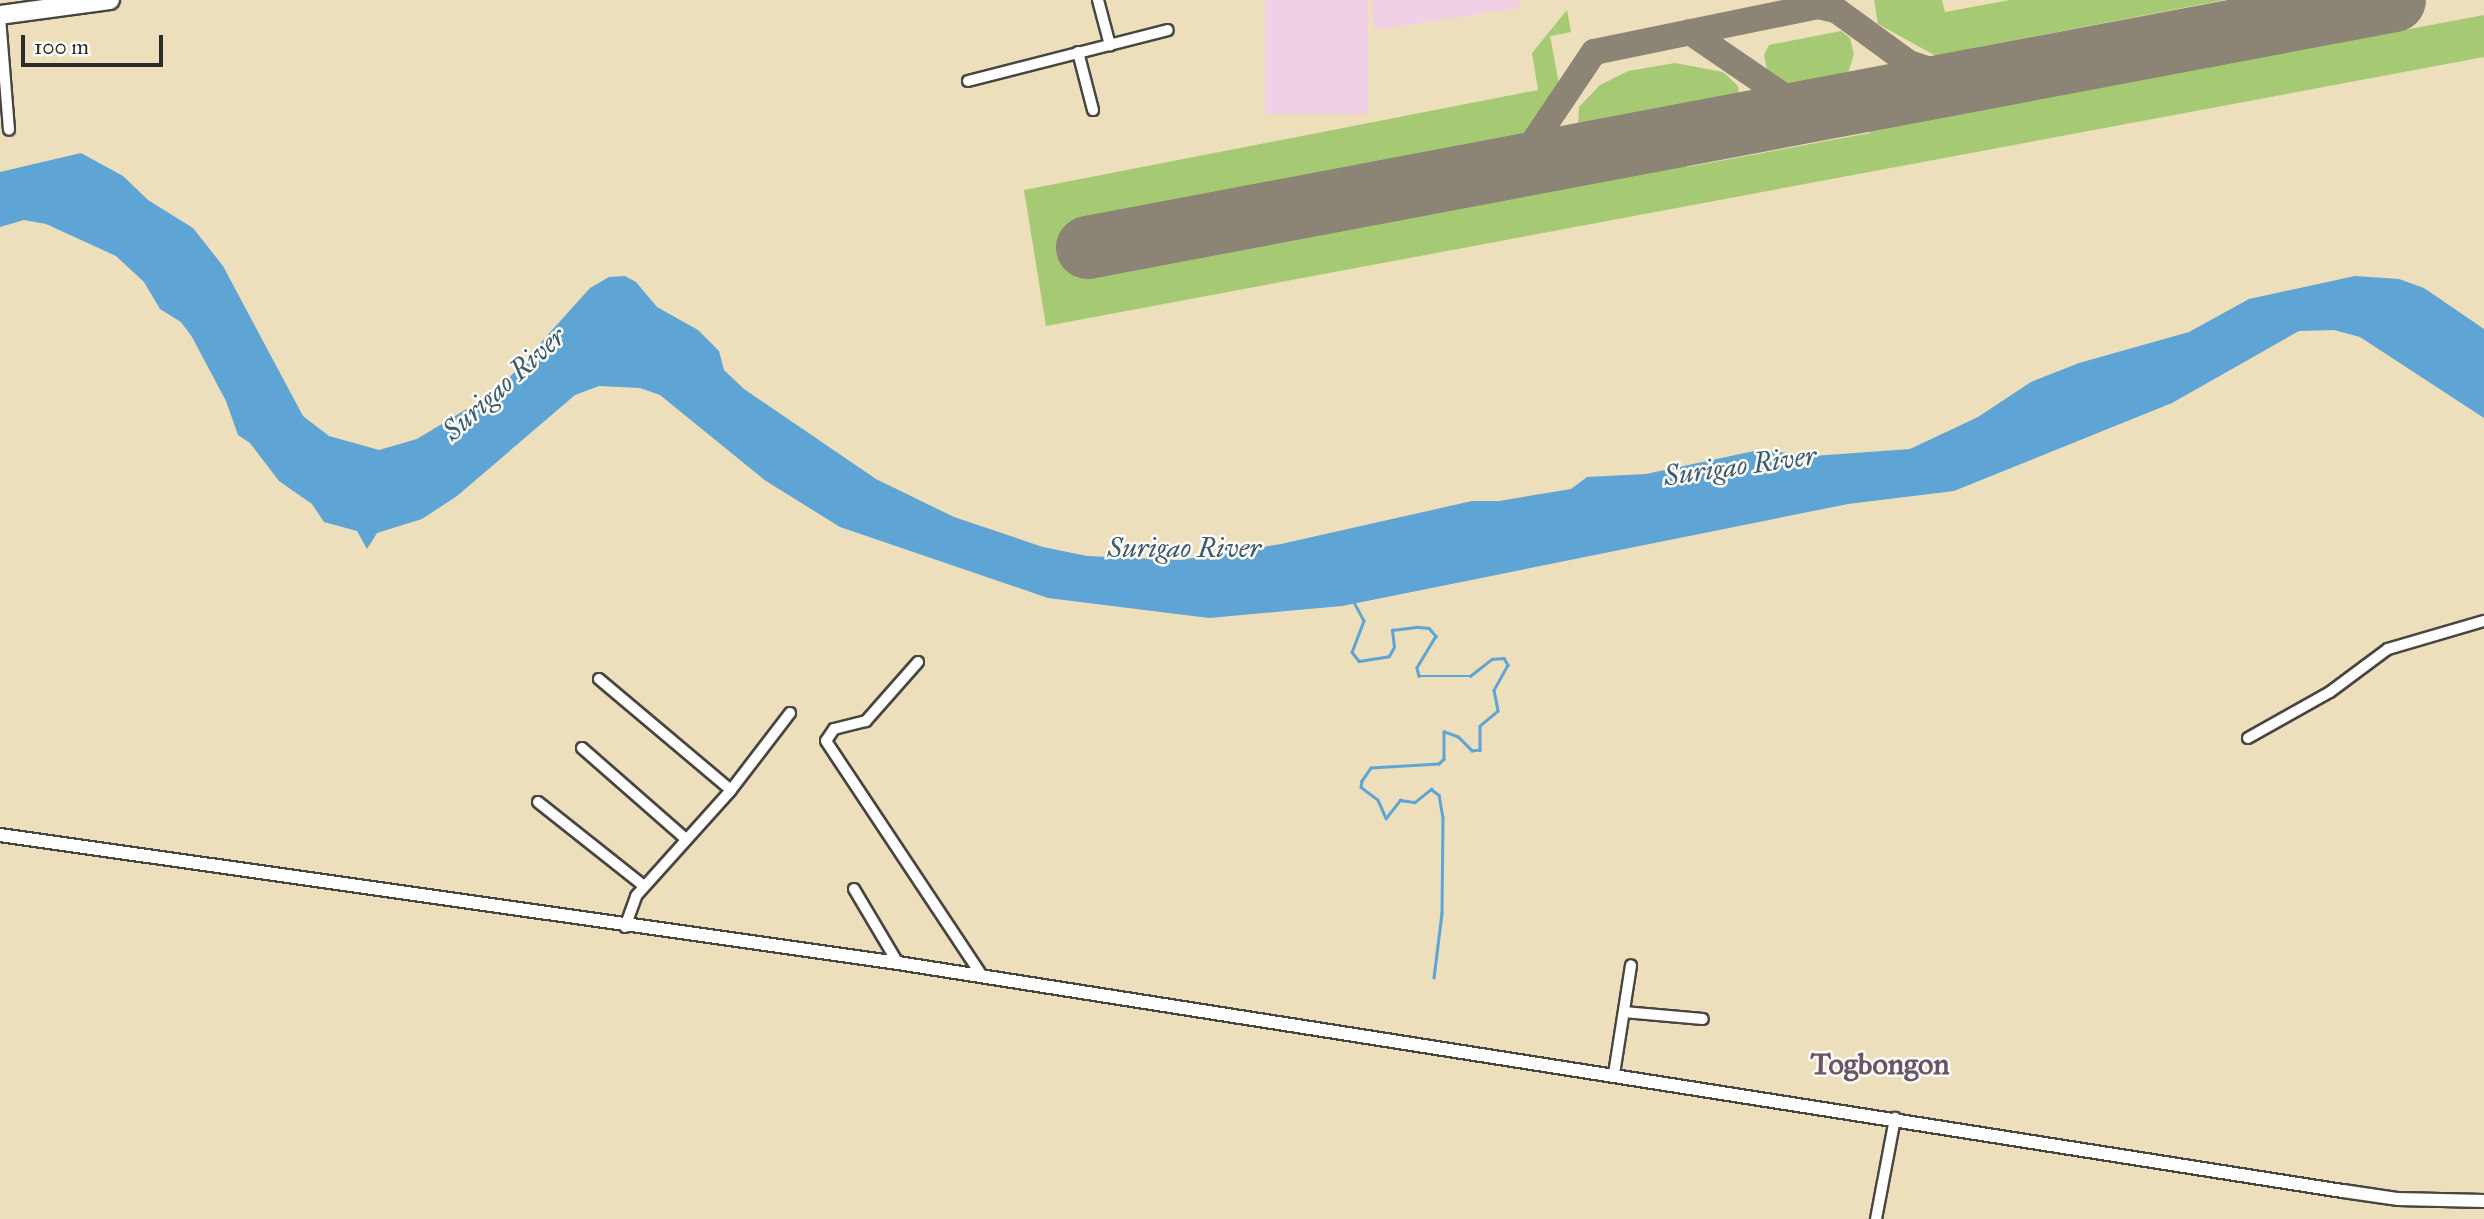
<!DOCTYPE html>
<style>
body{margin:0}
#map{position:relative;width:2484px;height:1219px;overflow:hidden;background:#eddebc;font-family:"IM FELL Great Primer",serif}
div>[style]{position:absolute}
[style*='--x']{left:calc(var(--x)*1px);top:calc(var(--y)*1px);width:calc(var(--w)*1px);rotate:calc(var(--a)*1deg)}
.built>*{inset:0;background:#f0d0e4;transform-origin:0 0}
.green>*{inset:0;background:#a6ca73}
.water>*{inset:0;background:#5ea4d4}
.stream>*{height:2.5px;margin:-1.25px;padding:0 1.25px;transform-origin:1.25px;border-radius:1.25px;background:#5ea4d4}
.taxiway>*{height:26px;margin:-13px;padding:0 13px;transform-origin:13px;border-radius:13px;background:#8c8474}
.runway>*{height:63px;margin:-31.5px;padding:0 31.5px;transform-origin:31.5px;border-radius:31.5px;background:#8c8474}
.roads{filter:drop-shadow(2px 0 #484641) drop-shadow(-2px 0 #484641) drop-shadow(0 2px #484641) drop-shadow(0 -2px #484641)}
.minor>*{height:10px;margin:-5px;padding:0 5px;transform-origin:5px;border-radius:5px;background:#fff}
.tertiary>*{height:12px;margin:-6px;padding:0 6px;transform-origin:6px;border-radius:6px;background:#fff}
.trunk>*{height:18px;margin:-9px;padding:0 9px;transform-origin:9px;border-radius:9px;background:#fff}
span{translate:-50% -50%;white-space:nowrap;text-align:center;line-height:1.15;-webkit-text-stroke:5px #fdfcf7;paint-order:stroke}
.water-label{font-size:28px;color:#3f5b6f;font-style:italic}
.quarter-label{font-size:30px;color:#675569;font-weight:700}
.scale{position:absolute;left:21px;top:35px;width:142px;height:32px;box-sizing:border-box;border:4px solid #2b2b2b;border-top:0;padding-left:9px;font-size:21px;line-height:24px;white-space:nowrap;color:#2b2b2b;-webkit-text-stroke:5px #fdfcf7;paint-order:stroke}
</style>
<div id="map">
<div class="built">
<i style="left:1265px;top:0;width:103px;height:114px"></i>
<i style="clip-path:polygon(1371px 0,1519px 0,1520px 8px,1375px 30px)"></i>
</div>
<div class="green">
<i style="clip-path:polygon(1874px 0,1942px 0,1945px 12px,2010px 0,2224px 0,1978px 47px,1979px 56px,1962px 59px,1960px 51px,1936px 56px,1878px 24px)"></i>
<i style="clip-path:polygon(1567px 10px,1571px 32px,1550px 36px,1559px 84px,1520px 142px,1083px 224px,1092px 273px,1685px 161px,1687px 167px,1870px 133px,1868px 122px,1989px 99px,1991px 108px,2484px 15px,2484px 57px,1046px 326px,1024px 190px,1538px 90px,1532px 53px)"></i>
<i style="clip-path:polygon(1841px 31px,1850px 38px,1854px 54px,1848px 73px,1789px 84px,1767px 69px,1764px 55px,1769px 45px)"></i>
<i style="clip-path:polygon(1675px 63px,1723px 72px,1738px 86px,1739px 93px,1676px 105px,1677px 112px,1587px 129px,1578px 125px,1579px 107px,1600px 85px,1628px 71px)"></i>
</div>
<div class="water">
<i style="clip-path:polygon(81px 153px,123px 176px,148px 200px,193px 228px,223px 266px,303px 416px,329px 436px,379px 450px,417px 439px,498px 390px,590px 288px,609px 277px,625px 276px,636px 282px,657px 307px,698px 330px,719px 351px,724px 370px,744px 389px,876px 479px,954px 517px,1043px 547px,1087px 556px,1180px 560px,1281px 544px,1472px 501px,1499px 501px,1571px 489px,1587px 477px,1646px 474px,1759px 450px,1813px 456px,1910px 449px,1978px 417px,2031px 382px,2079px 363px,2189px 332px,2249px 299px,2355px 276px,2399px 279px,2424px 288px,2484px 329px,2484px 418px,2360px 337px,2334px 330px,2299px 331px,2172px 403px,1954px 491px,1848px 504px,1342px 606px,1209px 618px,1048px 598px,840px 527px,766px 481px,660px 395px,640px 388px,599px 386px,575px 395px,457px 496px,422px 519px,377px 533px,367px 549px,357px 531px,324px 522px,312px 504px,279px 481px,250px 443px,238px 435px,226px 401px,192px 337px,181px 322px,160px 309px,144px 282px,116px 256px,46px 224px,24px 220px,0 227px,0 172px)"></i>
</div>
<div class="stream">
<i style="--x:1354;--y:602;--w:21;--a:62"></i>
<i style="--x:1364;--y:621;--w:33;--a:111"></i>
<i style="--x:1352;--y:652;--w:11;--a:52"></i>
<i style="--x:1359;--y:661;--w:30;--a:-9"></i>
<i style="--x:1389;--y:656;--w:10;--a:-61"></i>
<i style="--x:1394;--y:647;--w:17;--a:-97"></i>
<i style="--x:1392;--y:630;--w:26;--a:-7"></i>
<i style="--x:1418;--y:627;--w:11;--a:5"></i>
<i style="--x:1429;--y:628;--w:11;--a:49"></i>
<i style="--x:1436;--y:636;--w:37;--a:121"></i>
<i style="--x:1417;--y:668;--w:8;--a:76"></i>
<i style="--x:1419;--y:676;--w:51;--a:0"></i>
<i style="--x:1470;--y:676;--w:28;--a:-38"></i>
<i style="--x:1492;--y:659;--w:12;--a:-5"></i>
<i style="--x:1504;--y:658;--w:8;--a:60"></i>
<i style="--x:1508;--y:665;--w:29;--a:119"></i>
<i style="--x:1494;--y:690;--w:21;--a:79"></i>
<i style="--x:1498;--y:711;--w:23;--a:140"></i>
<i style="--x:1480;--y:726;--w:24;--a:90"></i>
<i style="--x:1480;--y:750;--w:8;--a:173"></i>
<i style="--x:1472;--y:751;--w:20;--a:-135"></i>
<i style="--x:1458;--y:737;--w:15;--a:-160"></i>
<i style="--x:1444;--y:732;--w:27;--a:90"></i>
<i style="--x:1444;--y:759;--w:7;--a:135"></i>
<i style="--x:1439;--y:764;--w:68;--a:176.6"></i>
<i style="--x:1371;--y:768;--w:16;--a:125"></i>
<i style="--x:1362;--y:781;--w:6;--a:99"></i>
<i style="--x:1361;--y:787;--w:21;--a:37"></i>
<i style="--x:1378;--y:800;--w:20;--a:66"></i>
<i style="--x:1386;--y:818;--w:23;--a:-52"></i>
<i style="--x:1400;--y:800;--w:15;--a:8"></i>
<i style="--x:1415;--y:802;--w:21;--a:-39"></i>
<i style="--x:1431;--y:789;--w:10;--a:37"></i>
<i style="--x:1439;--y:795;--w:22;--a:80"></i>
<i style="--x:1443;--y:817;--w:96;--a:90.6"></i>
<i style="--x:1442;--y:913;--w:65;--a:97"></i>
</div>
<div class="taxiway">
<i style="--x:1690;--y:32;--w:140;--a:34.3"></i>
<i style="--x:1518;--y:165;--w:136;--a:-56.1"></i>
<i style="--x:1594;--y:52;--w:229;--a:-11.6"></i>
<i style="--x:1818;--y:6;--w:18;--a:13"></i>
<i style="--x:1836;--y:10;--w:90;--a:36"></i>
<i style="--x:1909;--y:63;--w:58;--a:18.1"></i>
</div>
<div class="runway">
<i style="--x:1087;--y:247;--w:1330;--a:-10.7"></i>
</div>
<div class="roads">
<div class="minor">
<i style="--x:1098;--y:0;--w:47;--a:75.1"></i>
<i style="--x:0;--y:18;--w:112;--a:85.4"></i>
<i style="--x:1078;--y:52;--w:60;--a:75.5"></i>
<i style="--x:968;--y:81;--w:206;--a:-14.3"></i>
<i style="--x:918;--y:662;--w:79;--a:131.4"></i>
<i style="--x:866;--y:721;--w:33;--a:166"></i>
<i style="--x:834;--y:729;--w:14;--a:124"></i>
<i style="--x:826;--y:741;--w:282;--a:56.4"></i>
<i style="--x:599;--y:679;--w:172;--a:40.1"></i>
<i style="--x:2248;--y:738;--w:94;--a:-29.3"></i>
<i style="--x:2330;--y:692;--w:72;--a:-36.6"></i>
<i style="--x:2388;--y:649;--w:100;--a:-16.3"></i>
<i style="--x:582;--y:748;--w:138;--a:41.2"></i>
<i style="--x:538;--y:802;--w:135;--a:38.4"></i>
<i style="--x:854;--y:889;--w:86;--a:59.3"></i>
<i style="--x:625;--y:927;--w:33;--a:-70"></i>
<i style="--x:636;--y:896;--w:142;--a:-48.1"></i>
<i style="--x:731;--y:790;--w:97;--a:-52.5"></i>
<i style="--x:1624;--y:1012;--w:79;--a:5.1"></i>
<i style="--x:1614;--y:1074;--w:110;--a:-81.1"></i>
<i style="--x:1876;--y:1219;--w:103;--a:-79.3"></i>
</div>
<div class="tertiary">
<i style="--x:0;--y:835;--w:907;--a:8.11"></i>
<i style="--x:898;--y:963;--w:1463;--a:8.97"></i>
<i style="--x:2343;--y:1191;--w:56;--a:8.3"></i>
<i style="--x:2398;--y:1199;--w:86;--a:1.3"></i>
</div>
<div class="trunk">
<i style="--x:0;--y:15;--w:111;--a:-7.8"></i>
</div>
</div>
<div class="water-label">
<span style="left:504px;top:384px;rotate:-42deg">Surigao River</span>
<span style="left:1740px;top:466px;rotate:-8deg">Surigao River</span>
<span style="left:1184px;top:548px">Surigao River</span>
</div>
<div class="quarter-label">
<span style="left:1880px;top:1064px">Togbongon</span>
</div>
<div class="scale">100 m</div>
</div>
